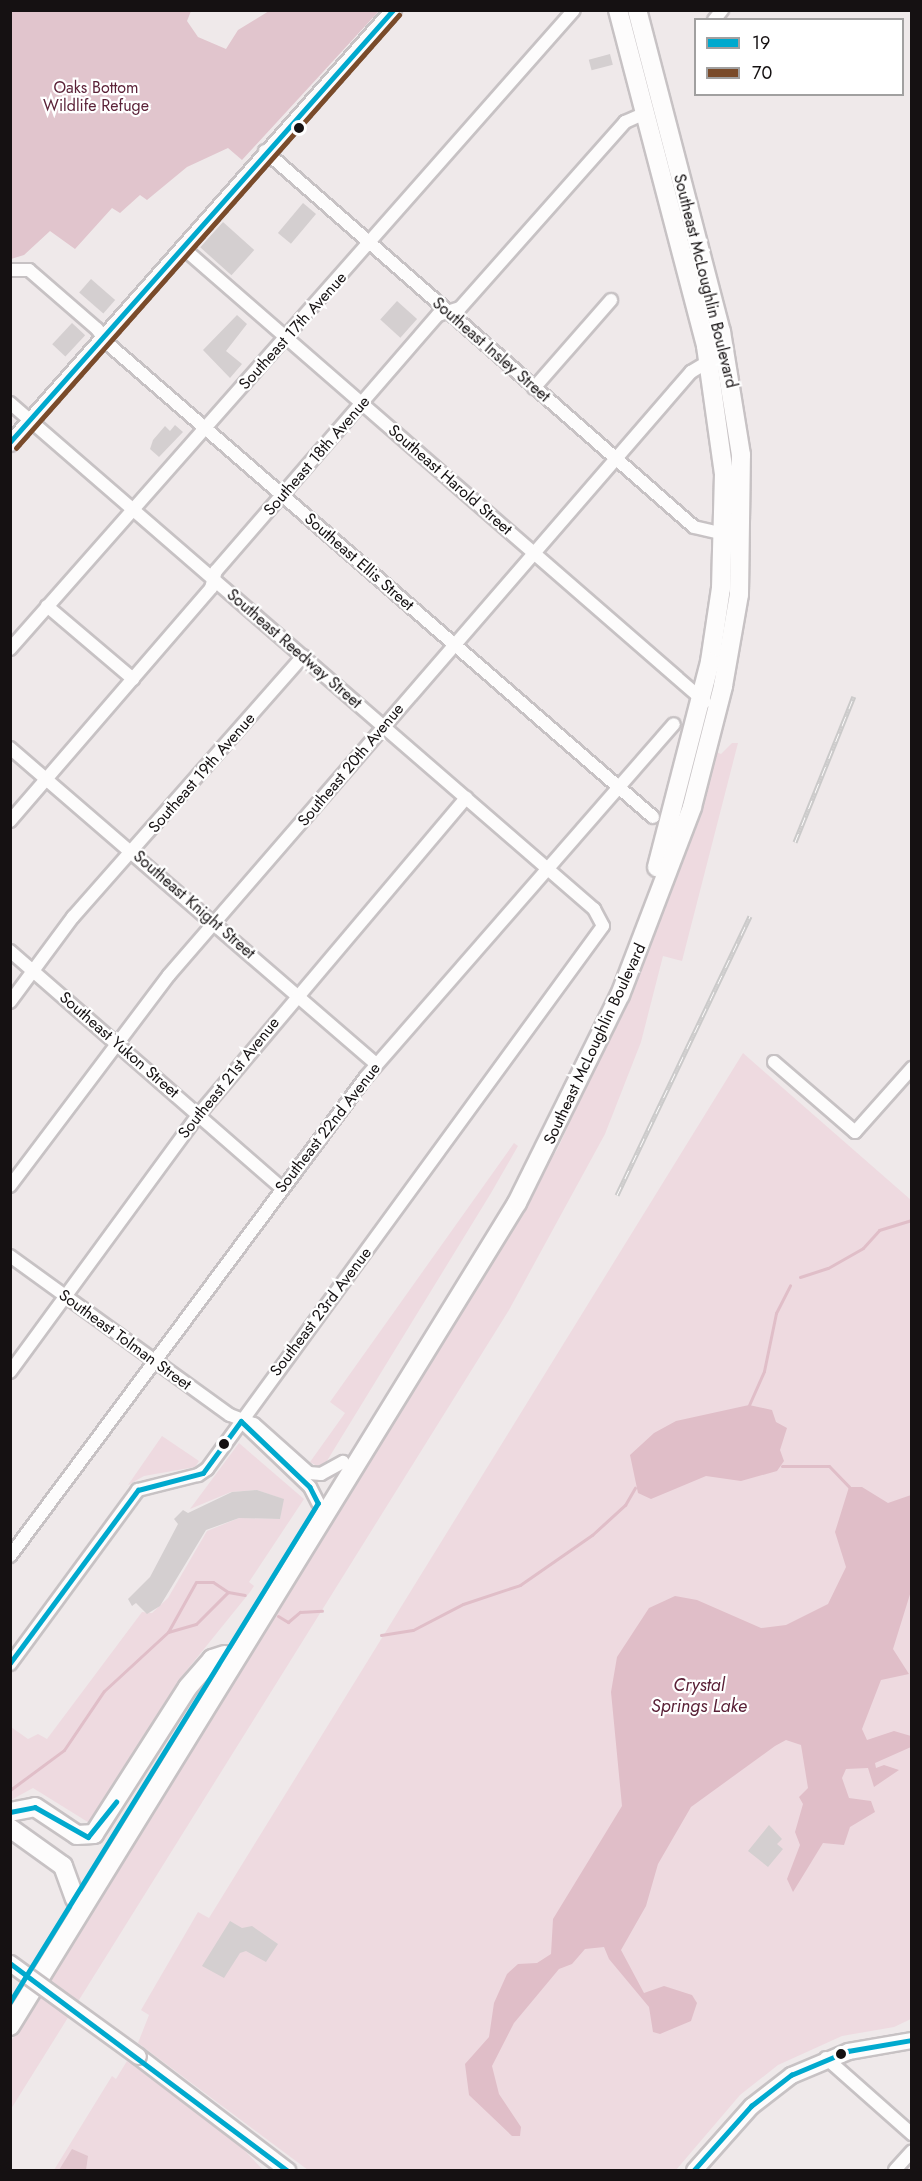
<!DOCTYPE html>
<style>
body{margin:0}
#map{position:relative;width:922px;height:2181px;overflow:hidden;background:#efe9ea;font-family:Jost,sans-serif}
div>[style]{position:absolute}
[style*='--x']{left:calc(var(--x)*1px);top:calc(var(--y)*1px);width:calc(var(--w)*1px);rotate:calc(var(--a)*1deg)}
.green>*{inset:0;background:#eedae0}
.forest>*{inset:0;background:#e1c5cd}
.water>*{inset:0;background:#e0bec8}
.stream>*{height:3px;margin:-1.5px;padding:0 1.5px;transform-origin:1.5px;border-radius:1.5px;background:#e0bec8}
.building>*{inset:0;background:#d4cfd0;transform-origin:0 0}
.roads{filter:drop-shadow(2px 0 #c7c2c4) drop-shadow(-2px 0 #c7c2c4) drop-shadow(0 2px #c7c2c4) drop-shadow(0 -2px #c7c2c4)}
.minor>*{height:12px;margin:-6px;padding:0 6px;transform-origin:6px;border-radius:6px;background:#fdfcfc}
.major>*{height:15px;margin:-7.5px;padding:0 7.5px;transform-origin:7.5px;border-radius:7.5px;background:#fdfcfc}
.highway>*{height:18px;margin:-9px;padding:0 9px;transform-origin:9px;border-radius:9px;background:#fdfcfc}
.rail>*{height:5px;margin-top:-2.5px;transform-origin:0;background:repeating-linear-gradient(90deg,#fff 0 9px,#cbcaca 0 18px);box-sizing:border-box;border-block:2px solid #cbcaca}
.bridges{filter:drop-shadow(2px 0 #c7c2c4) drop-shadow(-2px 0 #c7c2c4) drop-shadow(0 2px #c7c2c4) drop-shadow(0 -2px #c7c2c4)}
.major-bridge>*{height:15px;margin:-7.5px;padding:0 7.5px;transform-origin:7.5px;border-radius:7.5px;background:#fdfcfc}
.bus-1>*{height:4.5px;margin:-2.25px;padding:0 2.25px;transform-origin:2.25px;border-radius:2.25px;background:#00a9ce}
.bus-2>*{height:4.5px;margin:-2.25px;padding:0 2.25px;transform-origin:2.25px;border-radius:2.25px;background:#7a4b2a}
.dots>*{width:16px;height:16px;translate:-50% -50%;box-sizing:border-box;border:3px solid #fff;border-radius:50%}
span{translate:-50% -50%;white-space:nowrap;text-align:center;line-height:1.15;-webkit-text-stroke:4.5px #fff;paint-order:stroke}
.park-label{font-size:16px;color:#5b2238}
.street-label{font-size:16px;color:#151112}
.water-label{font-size:18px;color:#5a2137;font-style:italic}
.frame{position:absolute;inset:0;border:12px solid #151112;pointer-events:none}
.legend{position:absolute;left:694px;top:18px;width:210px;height:78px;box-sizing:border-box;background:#fff;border:2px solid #a1a0a0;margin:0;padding:8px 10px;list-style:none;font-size:18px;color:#151112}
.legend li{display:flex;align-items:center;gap:12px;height:30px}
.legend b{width:30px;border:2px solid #a1a0a0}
</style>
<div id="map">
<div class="green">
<i style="clip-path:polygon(732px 743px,738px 743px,682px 961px,663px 956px,641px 1042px,605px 1134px,509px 1310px,11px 2109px,10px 2043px,558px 1148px,644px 959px,716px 752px,721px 754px)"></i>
<i style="clip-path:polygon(743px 1053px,911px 1200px,911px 2019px,894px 2027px,842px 2036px,778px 2065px,740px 2095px,676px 2170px,308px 2170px,138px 2043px,149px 2015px,141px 2010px,198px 1912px,209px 1918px)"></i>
<i style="clip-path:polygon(514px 1143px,518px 1146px,491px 1193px,322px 1469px,310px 1462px,345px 1413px,330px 1402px)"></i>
<i style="clip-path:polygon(162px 1436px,199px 1461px,195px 1467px,144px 1476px,128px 1485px)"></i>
<i style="clip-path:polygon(239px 1443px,304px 1499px,249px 1582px,254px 1586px,250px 1592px,187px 1670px,91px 1824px,33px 1788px,11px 1800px,11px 1727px,28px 1739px,38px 1734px,47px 1739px,142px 1612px,152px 1613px,168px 1598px,207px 1531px,239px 1518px,280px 1519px,283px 1499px,257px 1490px,231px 1492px,190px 1509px)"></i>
<i style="clip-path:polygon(127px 2061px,232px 2137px,263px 2170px,54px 2170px,112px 2076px,116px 2079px)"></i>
</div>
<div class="forest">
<i style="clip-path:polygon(10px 11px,191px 11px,187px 21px,198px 37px,226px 49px,238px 30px,269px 11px,379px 11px,242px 160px,228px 148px,187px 167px,147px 200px,140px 195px,120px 213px,112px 208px,75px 249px,50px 231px,24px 255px,11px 259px)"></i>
<i style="clip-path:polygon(72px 2149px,88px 2156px,86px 2170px,59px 2170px)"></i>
</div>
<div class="water">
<i style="clip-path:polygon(749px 1405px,772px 1410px,776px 1422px,787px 1428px,780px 1450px,784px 1461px,777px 1471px,741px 1481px,706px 1476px,651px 1499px,638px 1493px,630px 1455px,654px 1433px,676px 1421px)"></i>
<i style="clip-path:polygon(849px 1487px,862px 1487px,888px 1503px,911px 1495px,911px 1591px,893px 1649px,909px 1674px,881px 1680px,862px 1729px,867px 1740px,894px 1731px,911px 1736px,911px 1747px,875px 1763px,876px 1768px,884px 1765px,899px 1770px,874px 1787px,868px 1768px,846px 1769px,842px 1778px,849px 1798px,871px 1801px,875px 1812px,850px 1827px,844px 1845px,823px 1843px,793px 1892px,787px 1879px,800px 1845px,795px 1832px,803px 1804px,799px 1797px,808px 1788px,801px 1745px,786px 1740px,775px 1746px,691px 1807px,658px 1864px,646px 1906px,621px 1950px,644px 1993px,664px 1986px,692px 1995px,697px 2003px,691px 2021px,660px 2034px,653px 2032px,649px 2007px,609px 1959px,604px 1947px,585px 1949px,572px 1964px,559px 1969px,514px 2023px,492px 2066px,499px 2094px,521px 2127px,520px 2136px,512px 2136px,469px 2095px,465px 2064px,489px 2037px,494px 2003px,507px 1974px,518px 1964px,537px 1963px,551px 1954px,553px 1919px,622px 1806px,611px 1692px,617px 1657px,649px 1608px,675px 1596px,697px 1600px,761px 1628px,786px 1625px,828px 1604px,846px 1567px,835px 1532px)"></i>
</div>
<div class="stream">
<i style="--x:800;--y:1277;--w:29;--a:-18"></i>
<i style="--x:828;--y:1268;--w:40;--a:-29.7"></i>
<i style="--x:863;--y:1248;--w:24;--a:-48"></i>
<i style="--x:879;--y:1230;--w:34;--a:-17"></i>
<i style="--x:749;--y:1405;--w:37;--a:-66"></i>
<i style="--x:764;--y:1371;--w:59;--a:-78.3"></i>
<i style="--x:776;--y:1313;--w:31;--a:-63"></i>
<i style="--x:782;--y:1466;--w:47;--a:0"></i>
<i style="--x:829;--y:1466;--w:29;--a:46"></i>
<i style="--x:278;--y:1616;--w:12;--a:31"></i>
<i style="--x:288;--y:1622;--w:16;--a:-40"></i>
<i style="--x:300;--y:1612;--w:22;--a:-3"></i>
<i style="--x:168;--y:1632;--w:57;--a:-60.8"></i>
<i style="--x:196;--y:1582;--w:17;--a:0"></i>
<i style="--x:213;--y:1582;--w:18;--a:34"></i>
<i style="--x:381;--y:1635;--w:32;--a:-9"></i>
<i style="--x:413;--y:1630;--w:56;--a:-27.5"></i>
<i style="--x:463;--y:1604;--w:60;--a:-18.4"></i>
<i style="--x:520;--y:1585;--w:88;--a:-34.8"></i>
<i style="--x:592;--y:1535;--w:45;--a:-42.3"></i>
<i style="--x:625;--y:1505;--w:20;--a:-60"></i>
<i style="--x:10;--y:1790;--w:67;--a:-36.5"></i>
<i style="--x:64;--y:1750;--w:71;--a:-55.9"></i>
<i style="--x:104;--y:1691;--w:87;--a:-42.7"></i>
<i style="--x:168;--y:1632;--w:29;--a:-16"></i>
<i style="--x:196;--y:1624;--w:45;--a:-45"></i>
<i style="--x:228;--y:1592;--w:17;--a:10"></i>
</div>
<div class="building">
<i style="left:610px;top:54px;width:11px;height:22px;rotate:75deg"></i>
<i style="left:303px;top:203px;width:17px;height:39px;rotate:40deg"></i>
<i style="left:223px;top:222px;width:42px;height:34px;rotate:42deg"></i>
<i style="left:91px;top:279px;width:32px;height:18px;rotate:41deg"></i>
<i style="left:397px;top:301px;width:27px;height:25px;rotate:42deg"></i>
<i style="clip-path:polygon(237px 315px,247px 324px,226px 351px,242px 364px,230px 378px,203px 350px)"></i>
<i style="left:72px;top:323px;width:18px;height:29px;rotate:43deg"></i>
<i style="clip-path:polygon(175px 425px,183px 432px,159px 457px,150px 449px,153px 440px,165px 426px,170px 431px)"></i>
<i style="clip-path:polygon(257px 1490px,284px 1499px,280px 1519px,239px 1518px,206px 1530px,160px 1606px,147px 1614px,136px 1603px,132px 1606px,128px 1599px,150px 1577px,178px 1524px,174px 1519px,183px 1510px,188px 1513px,232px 1492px)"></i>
<i style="clip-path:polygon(769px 1825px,782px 1839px,777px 1844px,783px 1849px,768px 1867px,748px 1851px)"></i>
<i style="clip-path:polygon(230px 1921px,242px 1928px,252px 1926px,278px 1944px,266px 1962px,246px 1951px,240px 1953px,224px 1978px,202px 1966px)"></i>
</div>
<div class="roads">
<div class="minor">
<i style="--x:714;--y:20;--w:13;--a:-51"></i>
<i style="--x:265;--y:151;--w:570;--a:41.23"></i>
<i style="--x:694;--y:527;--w:31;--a:13"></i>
<i style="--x:182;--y:247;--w:693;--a:41.02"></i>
<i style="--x:10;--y:270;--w:19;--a:0"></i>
<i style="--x:29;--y:270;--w:90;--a:40.9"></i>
<i style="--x:97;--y:329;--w:17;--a:54"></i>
<i style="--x:107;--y:343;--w:723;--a:40.96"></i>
<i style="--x:534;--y:388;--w:117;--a:-48.8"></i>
<i style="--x:10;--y:403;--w:773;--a:40.91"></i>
<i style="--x:594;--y:909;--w:19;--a:62"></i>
<i style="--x:603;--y:926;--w:672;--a:126.1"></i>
<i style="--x:207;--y:1469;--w:11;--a:146"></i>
<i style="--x:198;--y:1475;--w:62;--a:166"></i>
<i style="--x:138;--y:1490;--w:216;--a:126.3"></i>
<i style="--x:47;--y:606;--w:113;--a:40.3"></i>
<i style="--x:10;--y:649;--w:852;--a:-48.57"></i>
<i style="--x:10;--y:748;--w:484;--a:40.8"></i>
<i style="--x:10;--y:821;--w:308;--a:-49.2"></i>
<i style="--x:211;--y:588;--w:18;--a:-74"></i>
<i style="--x:216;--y:571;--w:339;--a:-49.1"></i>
<i style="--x:438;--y:315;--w:23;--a:-18"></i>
<i style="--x:460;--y:308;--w:249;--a:-48.4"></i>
<i style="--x:625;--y:122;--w:20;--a:-24"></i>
<i style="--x:10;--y:951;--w:359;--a:41.1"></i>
<i style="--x:10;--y:1002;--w:106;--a:-53.5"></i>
<i style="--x:73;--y:917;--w:348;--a:-48.6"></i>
<i style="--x:774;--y:1062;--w:107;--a:40.8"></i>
<i style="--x:855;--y:1132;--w:86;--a:-48.3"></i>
<i style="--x:10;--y:1186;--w:264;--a:-53"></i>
<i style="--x:169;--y:975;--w:798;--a:-49.12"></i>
<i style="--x:691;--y:372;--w:21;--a:-31"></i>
<i style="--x:10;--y:1256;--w:271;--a:35.9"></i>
<i style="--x:230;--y:1415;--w:26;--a:21"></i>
<i style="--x:254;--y:1424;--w:74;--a:41.7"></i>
<i style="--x:309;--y:1473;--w:12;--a:5"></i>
<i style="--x:321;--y:1474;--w:25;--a:-29"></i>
<i style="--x:10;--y:1372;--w:320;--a:-53.8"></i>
<i style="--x:199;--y:1114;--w:414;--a:-49.8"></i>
<i style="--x:241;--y:1421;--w:95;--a:43.7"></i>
<i style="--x:310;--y:1487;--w:18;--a:63"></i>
<i style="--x:10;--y:1556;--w:597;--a:-53.38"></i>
<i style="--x:366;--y:1077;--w:468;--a:-48.9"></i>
<i style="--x:826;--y:2058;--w:115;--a:41.5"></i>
<i style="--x:895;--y:2170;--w:25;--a:-48"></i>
</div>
<div class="major">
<i style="--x:10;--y:443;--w:578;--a:-48.51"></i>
<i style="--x:138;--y:2056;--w:188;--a:37.4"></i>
<i style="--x:694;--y:2170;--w:86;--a:-48.3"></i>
<i style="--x:751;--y:2106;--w:51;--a:-37.8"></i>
<i style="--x:791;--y:2075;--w:62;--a:-22.8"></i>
<i style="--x:848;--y:2051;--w:65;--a:-9.8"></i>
</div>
<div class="highway">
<i style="--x:618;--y:10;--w:347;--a:75.3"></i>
<i style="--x:706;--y:346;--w:129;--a:82"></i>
<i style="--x:724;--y:474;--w:114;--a:91.5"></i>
<i style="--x:721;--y:588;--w:75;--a:98.5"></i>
<i style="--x:710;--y:662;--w:212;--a:104.5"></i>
<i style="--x:10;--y:1812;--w:25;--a:-11"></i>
<i style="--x:35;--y:1807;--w:50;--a:33.7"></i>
<i style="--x:77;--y:1835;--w:17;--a:-3"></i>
<i style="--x:94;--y:1834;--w:174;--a:-57.4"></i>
<i style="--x:188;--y:1687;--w:37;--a:-49"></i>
<i style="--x:212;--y:1659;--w:13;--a:-18"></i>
<i style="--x:10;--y:1828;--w:65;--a:35.6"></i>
<i style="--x:63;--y:1866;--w:35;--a:70"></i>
<i style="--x:10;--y:2026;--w:967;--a:-58.37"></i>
<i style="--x:517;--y:1203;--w:232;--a:-63.7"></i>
<i style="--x:620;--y:995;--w:201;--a:-69"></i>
<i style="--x:692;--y:807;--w:125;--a:-75.6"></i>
<i style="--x:723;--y:686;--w:93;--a:-80.1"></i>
<i style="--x:739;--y:594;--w:139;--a:-89.2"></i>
<i style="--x:741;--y:455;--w:125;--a:-99.2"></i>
<i style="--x:721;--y:332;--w:333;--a:-104.6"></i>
</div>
</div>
<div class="rail">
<i style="--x:795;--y:842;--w:157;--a:-68"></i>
<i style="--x:617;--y:1195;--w:309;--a:-64.5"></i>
</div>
<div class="bridges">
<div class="major-bridge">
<i style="--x:10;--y:1963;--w:158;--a:36"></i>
</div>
</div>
<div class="bus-1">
<i style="--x:10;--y:442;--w:577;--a:-48.44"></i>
<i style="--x:241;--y:1421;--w:95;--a:43.7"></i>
<i style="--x:310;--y:1487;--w:18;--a:63"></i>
<i style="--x:10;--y:1663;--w:215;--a:-53.5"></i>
<i style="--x:138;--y:1490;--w:67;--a:-14.7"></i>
<i style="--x:203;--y:1473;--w:64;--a:-53.8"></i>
<i style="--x:10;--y:1812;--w:25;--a:-11"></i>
<i style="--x:35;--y:1807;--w:61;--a:29.5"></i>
<i style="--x:88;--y:1837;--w:45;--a:-51.3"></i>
<i style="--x:10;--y:1963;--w:346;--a:36.8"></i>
<i style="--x:10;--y:2002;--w:586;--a:-58.32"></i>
<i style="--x:694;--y:2170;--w:86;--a:-48.3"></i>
<i style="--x:751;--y:2106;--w:51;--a:-37.8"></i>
<i style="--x:791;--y:2075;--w:62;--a:-22.8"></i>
<i style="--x:848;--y:2051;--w:65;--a:-9.8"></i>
</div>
<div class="bus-2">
<i style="--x:16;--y:448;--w:578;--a:-48.51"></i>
</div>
<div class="dots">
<i style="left:299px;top:128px;background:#151112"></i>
<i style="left:224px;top:1444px;background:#151112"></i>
<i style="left:841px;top:2054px;background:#151112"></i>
</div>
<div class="park-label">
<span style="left:96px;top:97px">Oaks Bottom<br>Wildlife Refuge</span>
</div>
<div class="street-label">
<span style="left:705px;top:281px;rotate:76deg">Southeast McLoughlin Boulevard</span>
<span style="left:293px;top:331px;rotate:-48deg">Southeast 17th Avenue</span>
<span style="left:491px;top:350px;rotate:41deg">Southeast Insley Street</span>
<span style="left:317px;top:456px;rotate:-49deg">Southeast 18th Avenue</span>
<span style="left:450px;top:480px;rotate:41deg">Southeast Harold Street</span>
<span style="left:359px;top:562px;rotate:41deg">Southeast Ellis Street</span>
<span style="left:294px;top:649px;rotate:41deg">Southeast Reedway Street</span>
<span style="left:351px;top:765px;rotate:-50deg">Southeast 20th Avenue</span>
<span style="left:202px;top:773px;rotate:-49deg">Southeast 19th Avenue</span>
<span style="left:194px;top:905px;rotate:41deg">Southeast Knight Street</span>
<span style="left:595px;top:1044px;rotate:-65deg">Southeast McLoughlin Boulevard</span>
<span style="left:119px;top:1045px;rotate:41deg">Southeast Yukon Street</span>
<span style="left:229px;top:1078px;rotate:-51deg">Southeast 21st Avenue</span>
<span style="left:328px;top:1128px;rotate:-52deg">Southeast 22nd Avenue</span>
<span style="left:321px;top:1312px;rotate:-53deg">Southeast 23rd Avenue</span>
<span style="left:125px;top:1340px;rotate:36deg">Southeast Tolman Street</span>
</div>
<div class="water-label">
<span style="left:699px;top:1696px">Crystal<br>Springs Lake</span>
</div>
<div class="frame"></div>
<ul class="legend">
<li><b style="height:8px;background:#00a9ce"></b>19</li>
<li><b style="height:8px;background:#7a4b2a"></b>70</li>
</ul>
</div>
